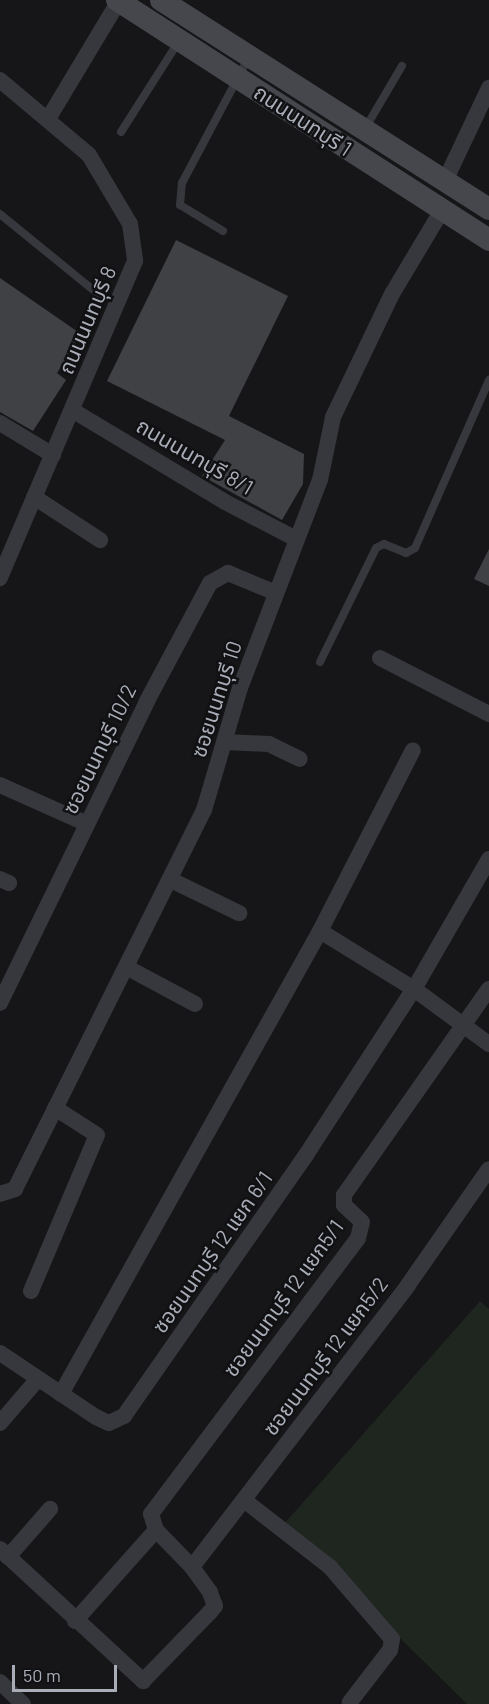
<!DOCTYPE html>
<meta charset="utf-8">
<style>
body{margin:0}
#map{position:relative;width:489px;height:1704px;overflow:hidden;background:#161618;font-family:Barlow,"Noto Sans Thai",sans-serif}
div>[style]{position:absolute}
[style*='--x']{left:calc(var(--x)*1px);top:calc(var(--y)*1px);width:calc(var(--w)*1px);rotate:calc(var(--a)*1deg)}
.green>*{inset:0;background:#1e261f}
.building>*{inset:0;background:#404145}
.service>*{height:8px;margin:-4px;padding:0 4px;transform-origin:4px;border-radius:4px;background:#37383d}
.minor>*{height:16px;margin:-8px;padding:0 8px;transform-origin:8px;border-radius:8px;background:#37383d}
.secondary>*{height:22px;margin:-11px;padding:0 11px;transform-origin:11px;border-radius:11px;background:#45474d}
span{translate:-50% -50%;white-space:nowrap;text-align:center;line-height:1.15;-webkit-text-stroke:5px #111113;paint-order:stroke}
.street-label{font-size:21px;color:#a8adb8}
.scale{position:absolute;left:12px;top:1665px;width:105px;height:27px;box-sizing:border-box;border:3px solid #a8adb8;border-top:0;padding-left:8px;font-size:18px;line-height:21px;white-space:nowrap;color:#a8adb8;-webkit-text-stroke:4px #111113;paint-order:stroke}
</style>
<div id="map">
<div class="green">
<i style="clip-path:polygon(480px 1301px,489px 1309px,489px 1704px,467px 1704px,284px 1524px)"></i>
</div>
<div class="building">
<i style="clip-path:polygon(176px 240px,288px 296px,229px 416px,304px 454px,303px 484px,282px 520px,202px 476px,225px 440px,107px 381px)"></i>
<i style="clip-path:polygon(0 278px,81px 334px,57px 373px,66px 380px,33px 431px,0 412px)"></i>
<i style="clip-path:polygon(489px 549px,489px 586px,474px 579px)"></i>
</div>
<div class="service">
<i style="--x:366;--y:127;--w:71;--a:-59.5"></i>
<i style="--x:121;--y:132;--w:108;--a:-57.5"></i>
<i style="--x:0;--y:214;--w:127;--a:39.2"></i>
<i style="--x:223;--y:231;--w:50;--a:-148.8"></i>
<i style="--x:180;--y:205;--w:22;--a:-85"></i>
<i style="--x:182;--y:183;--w:143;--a:-62"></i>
<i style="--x:320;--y:662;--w:127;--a:-63.8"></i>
<i style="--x:376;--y:548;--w:9;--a:-27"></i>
<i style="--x:384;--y:544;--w:24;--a:22"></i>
<i style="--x:406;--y:553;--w:10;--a:-29"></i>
<i style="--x:415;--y:548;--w:184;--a:-66.2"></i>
</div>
<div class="minor">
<i style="--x:0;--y:80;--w:116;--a:40.1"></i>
<i style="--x:89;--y:155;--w:80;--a:59.3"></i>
<i style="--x:130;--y:224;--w:37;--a:82"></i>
<i style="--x:135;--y:261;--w:345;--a:113.1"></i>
<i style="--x:48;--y:119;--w:138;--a:-59"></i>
<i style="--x:445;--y:181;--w:103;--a:-64.7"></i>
<i style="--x:72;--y:410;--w:179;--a:31"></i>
<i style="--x:225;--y:502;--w:80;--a:27.5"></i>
<i style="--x:0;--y:423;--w:62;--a:31.1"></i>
<i style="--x:34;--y:497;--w:79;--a:33.1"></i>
<i style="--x:380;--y:658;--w:123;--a:27.2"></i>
<i style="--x:225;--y:742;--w:44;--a:2.6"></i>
<i style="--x:269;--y:744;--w:34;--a:26"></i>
<i style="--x:0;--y:785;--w:95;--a:24.1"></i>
<i style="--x:0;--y:879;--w:10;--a:24"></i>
<i style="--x:171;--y:880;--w:76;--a:25.9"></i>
<i style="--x:320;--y:931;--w:110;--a:31.7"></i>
<i style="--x:414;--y:989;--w:93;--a:36.3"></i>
<i style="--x:128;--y:968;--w:76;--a:28.2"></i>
<i style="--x:0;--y:1003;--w:336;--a:-64"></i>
<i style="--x:147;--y:701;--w:134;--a:-61.9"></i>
<i style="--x:210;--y:583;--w:21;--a:-29"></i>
<i style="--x:228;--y:573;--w:52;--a:22.6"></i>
<i style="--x:0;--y:1194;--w:16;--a:-18"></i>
<i style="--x:15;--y:1189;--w:424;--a:-63.5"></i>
<i style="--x:204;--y:810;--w:127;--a:-73.6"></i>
<i style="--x:240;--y:688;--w:223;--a:-69"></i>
<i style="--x:320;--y:480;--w:64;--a:-78.3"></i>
<i style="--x:333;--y:417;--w:136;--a:-64.4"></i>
<i style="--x:392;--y:294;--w:98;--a:-59.2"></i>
<i style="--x:31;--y:1291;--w:169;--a:-67.1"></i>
<i style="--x:97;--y:1135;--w:50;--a:-147.3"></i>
<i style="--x:0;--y:1353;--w:115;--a:33.7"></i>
<i style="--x:96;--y:1417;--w:14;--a:25"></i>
<i style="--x:109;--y:1423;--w:17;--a:-25"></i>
<i style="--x:124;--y:1416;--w:318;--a:-55.1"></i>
<i style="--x:306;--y:1155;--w:198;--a:-57"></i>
<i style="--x:414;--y:989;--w:150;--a:-60"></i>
<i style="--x:61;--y:1394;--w:531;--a:-60.78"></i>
<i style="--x:320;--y:931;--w:203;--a:-62.8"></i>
<i style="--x:0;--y:1423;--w:58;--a:-49.2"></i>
<i style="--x:244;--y:1500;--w:109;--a:37.9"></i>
<i style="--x:330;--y:1567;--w:95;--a:49.3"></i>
<i style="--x:392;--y:1639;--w:11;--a:100"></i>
<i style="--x:390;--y:1650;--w:66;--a:127.6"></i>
<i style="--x:0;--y:1549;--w:195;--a:42.7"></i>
<i style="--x:143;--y:1681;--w:96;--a:-45.8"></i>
<i style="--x:210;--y:1612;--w:8;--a:-50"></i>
<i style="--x:215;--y:1606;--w:15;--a:-110"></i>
<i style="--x:210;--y:1592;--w:31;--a:-126"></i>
<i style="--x:192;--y:1567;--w:52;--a:-134.2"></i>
<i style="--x:156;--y:1530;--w:17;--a:-107"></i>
<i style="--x:151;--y:1514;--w:345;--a:-53.1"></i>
<i style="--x:358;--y:1238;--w:16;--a:-76"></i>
<i style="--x:362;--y:1222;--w:25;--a:-137"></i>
<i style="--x:344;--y:1205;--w:10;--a:-90"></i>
<i style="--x:344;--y:1195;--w:252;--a:-54.9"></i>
<i style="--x:8;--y:1557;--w:64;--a:-48.8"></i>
<i style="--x:192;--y:1567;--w:355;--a:-52.5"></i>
<i style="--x:408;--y:1285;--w:141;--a:-55.1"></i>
<i style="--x:75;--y:1621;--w:122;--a:-48.3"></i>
<i style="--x:0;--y:1682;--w:32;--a:44"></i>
</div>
<div class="secondary">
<i style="--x:117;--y:0;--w:443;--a:32.8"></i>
<i style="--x:161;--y:0;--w:389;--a:32.5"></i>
</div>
<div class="street-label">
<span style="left:303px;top:120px;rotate:33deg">ถนนนนทบุรี 1</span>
<span style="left:87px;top:320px;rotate:-67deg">ถนนนนทบุรี 8</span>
<span style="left:195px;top:456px;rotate:30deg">ถนนนนทบุรี 8/1</span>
<span style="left:216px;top:699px;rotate:-72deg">ซอยนนทบุรี 10</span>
<span style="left:99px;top:749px;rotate:-64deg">ซอยนนทบุรี 10/2</span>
<span style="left:212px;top:1252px;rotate:-55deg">ซอยนนทบุรี 12 แยก 6/1</span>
<span style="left:283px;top:1298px;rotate:-54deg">ซอยนนทบุรี 12 แยก5/1</span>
<span style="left:325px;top:1356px;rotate:-53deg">ซอยนนทบุรี 12 แยก5/2</span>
</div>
<div class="scale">50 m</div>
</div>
